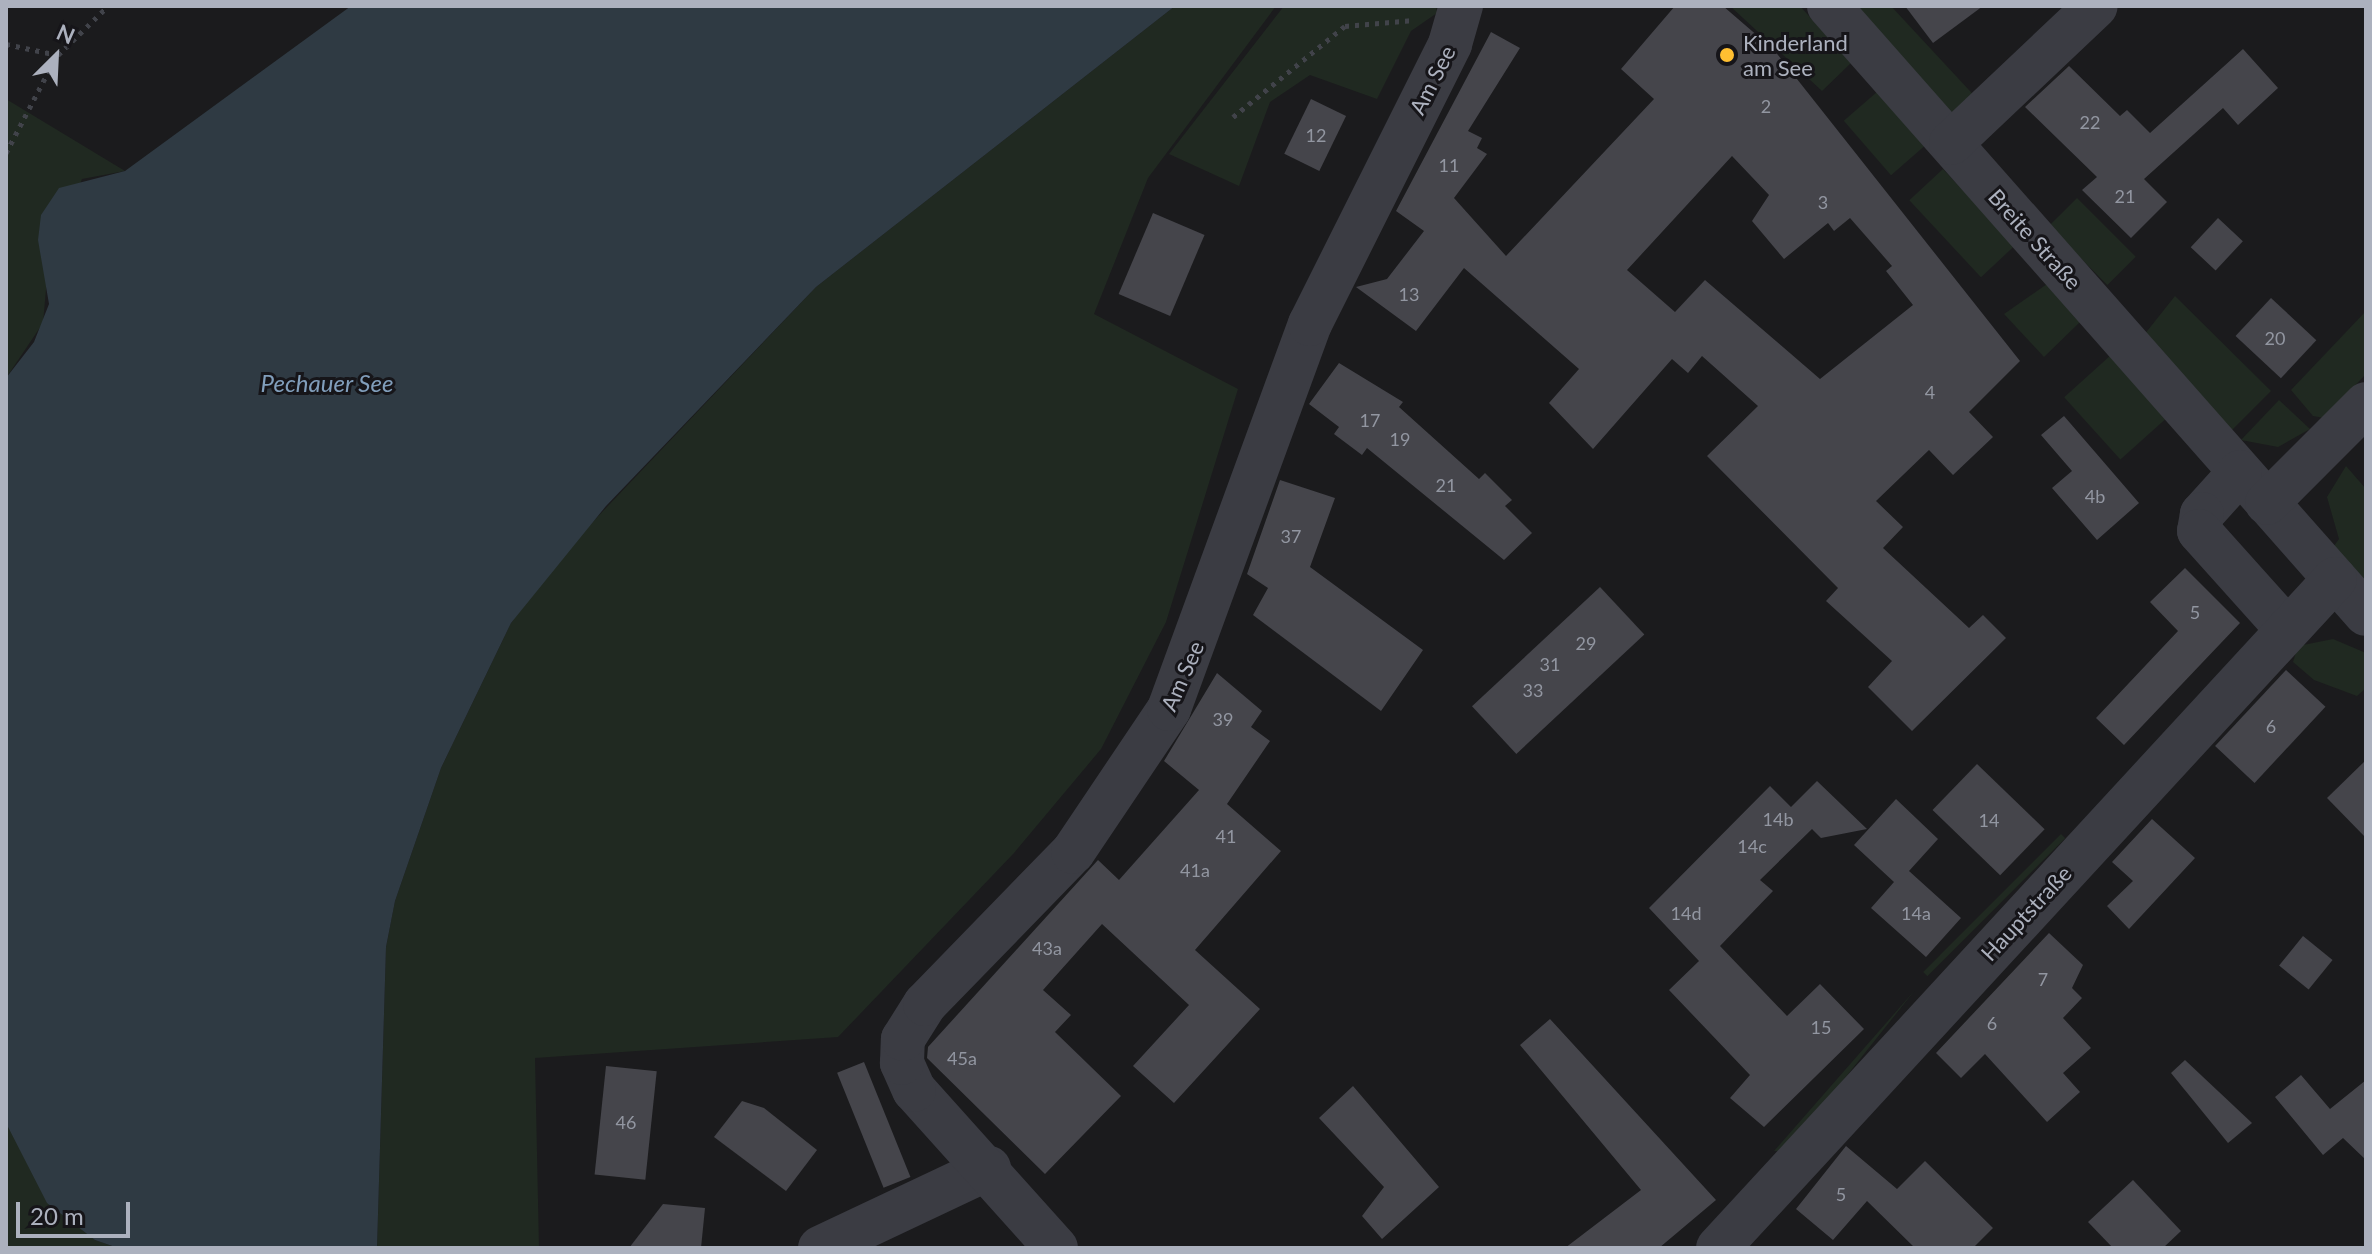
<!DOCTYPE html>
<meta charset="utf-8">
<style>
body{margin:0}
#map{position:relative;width:2372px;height:1254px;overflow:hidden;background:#1b1b1d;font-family:Lato,sans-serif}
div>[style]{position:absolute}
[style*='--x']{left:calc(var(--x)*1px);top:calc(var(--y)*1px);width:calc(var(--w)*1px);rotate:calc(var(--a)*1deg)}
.green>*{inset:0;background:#202921;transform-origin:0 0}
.water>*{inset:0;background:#2f3a43}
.building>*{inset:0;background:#45454b;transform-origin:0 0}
.path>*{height:5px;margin-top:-2.5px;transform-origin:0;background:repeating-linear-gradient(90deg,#41434a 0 4px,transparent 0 10px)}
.minor>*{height:44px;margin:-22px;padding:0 22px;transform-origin:22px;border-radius:22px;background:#3b3c43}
.dots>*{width:22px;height:22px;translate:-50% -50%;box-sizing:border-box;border:4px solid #161519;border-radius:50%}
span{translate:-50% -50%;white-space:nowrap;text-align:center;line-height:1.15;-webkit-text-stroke:6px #161519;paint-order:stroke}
.number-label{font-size:18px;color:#9296a1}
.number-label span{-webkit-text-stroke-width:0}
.poi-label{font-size:22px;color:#acb1be}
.left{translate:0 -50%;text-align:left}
.street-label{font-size:22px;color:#acb1be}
.water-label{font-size:24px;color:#819ebb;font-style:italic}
.frame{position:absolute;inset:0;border:8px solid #acb1be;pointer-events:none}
.north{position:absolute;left:16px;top:16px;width:80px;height:80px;-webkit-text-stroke:6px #161519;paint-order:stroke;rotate:24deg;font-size:22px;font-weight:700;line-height:32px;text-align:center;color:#acb1be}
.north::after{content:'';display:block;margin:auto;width:28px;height:36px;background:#acb1be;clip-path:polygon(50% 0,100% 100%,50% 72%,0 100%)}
.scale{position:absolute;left:16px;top:1202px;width:114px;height:36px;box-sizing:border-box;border:4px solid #acb1be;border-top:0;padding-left:10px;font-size:24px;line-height:28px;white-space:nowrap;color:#acb1be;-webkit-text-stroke:6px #161519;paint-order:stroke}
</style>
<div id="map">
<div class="green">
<i style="clip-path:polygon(1175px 6px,1276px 6px,1148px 178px,1094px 314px,1238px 389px,1166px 622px,1101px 749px,1014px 853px,838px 1037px,535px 1058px,539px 1248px,377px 1248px,386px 947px,395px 901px,441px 768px,511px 623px,549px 568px,816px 287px)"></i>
<i style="clip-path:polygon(1284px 6px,1436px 6px,1437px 13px,1411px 31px,1377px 99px,1310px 75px,1270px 102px,1239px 186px,1169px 154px)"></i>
<i style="clip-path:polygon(1730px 6px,1800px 6px,1851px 63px,1822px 91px)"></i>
<i style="clip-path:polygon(1848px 6px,1891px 6px,1982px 104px,1956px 128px)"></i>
<i style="left:1877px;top:92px;width:72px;height:44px;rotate:49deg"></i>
<i style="clip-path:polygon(6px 99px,125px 171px,82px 179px,48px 267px,43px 323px,6px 378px)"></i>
<i style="left:1943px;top:169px;width:105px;height:46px;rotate:47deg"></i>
<i style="left:2077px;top:198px;width:83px;height:40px;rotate:45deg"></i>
<i style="clip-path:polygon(2047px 284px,2080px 322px,2044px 357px,2004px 314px)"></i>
<i style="clip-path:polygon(2175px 296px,2271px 391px,2232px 430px,2144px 335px)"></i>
<i style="clip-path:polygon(2366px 311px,2366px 374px,2324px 418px,2313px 416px,2291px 390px)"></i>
<i style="left:2111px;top:355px;width:84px;height:63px;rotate:48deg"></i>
<i style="clip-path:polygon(2279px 400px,2310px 429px,2278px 447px,2241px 440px)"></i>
<i style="clip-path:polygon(2346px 466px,2366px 489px,2366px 589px,2331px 550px,2339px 539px,2327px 497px)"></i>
<i style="clip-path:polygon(2333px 639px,2366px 653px,2366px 688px,2357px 696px,2314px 680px,2293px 662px,2298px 646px)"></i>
<i style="left:2061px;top:834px;width:6px;height:195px;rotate:45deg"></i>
<i style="clip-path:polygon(1915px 990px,1825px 1103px,1782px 1151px,1774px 1151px)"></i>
<i style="clip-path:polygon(6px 1123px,95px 1240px,118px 1248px,6px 1248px)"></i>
</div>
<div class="water">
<i style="clip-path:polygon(351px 6px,1175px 6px,816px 287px,606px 506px,511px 623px,441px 768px,395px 901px,386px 947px,377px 1248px,118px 1248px,95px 1240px,47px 1203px,6px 1123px,6px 378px,34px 342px,49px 304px,38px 240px,41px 215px,59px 188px,125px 171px)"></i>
</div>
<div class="building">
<i style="clip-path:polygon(evenodd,1675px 6px,1723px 6px,1774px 50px,2020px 361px,1969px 412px,1993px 437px,1953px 475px,1929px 450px,1876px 501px,1903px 527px,1883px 548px,1969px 628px,1983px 615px,2006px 638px,1912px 731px,1868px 687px,1892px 661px,1826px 601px,1838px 588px,1707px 456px,1758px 406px,1702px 356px,1688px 373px,1672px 359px,1593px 449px,1549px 403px,1579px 369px,1464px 268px,1416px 331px,1356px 287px,1387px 279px,1424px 231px,1396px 211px,1491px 32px,1520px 48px,1468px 131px,1482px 138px,1477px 148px,1487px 154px,1454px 198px,1506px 256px,1654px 99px,1621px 69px,1675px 6px,1732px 156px,1769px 195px,1752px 221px,1784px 259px,1828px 223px,1834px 231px,1850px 218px,1892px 266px,1886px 271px,1913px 305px,1820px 379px,1705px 280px,1675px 312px,1627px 270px,1732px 156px)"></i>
<i style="clip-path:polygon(1905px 6px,1983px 6px,1933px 43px)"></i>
<i style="clip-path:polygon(2243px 49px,2278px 88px,2238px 125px,2223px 108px,2144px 179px,2167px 202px,2131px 238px,2082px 190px,2097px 177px,2025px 107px,2069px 66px,2120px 116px,2127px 110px,2150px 133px)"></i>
<i style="left:1311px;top:99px;width:39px;height:61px;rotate:26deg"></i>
<i style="left:1153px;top:213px;width:56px;height:88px;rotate:23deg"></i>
<i style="left:2218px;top:218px;width:34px;height:40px;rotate:43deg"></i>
<i style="left:2271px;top:298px;width:62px;height:52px;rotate:43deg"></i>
<i style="clip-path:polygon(1339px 363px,1403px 402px,1399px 407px,1479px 479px,1485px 473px,1512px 500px,1505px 506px,1532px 533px,1504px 560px,1367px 448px,1362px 455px,1334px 434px,1339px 427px,1309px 404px)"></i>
<i style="clip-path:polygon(2064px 416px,2139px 503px,2097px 540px,2052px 488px,2072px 471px,2041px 435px)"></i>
<i style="clip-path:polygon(1280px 480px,1335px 498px,1310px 567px,1423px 650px,1381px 711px,1253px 615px,1268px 588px,1247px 574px)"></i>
<i style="clip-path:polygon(2185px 568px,2240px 623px,2124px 745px,2096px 718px,2178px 631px,2150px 602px)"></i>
<i style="left:1600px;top:587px;width:65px;height:175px;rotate:47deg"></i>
<i style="left:2286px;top:670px;width:54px;height:104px;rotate:43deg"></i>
<i style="clip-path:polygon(1217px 673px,1262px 711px,1251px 727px,1270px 741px,1227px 804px,1281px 851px,1195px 950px,1260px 1009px,1174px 1103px,1133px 1066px,1189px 1005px,1102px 924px,1043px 990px,1071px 1015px,1055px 1032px,1121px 1096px,1045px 1174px,927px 1058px,928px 1047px,1098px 860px,1119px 880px,1199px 790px,1164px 761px)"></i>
<i style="clip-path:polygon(2366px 760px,2366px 838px,2327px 798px)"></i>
<i style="left:1977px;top:764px;width:94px;height:64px;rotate:44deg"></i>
<i style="clip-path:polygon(1817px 781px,1867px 829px,1821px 838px,1812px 829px,1760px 880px,1773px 891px,1720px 946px,1787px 1016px,1820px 984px,1864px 1029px,1764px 1127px,1730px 1098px,1750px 1075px,1669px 990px,1699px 961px,1649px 908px,1770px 786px,1791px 807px)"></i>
<i style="clip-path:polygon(1896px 799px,1938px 839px,1909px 871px,1961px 918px,1926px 957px,1871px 908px,1894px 882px,1854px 845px)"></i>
<i style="clip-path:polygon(2152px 819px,2195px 858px,2129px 929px,2107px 906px,2133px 881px,2112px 862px)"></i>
<i style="clip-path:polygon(2049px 933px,2083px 965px,2072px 988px,2082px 998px,2063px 1018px,2091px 1048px,2063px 1073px,2080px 1092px,2047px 1122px,1985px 1054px,1961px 1078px,1936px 1053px)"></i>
<i style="left:2303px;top:936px;width:38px;height:38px;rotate:39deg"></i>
<i style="clip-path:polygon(1550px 1019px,1716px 1200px,1659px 1248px,1565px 1248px,1641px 1190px,1520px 1045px)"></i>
<i style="clip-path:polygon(2185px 1060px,2252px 1123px,2228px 1143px,2171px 1073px)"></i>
<i style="left:864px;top:1062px;width:124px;height:29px;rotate:68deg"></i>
<i style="left:606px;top:1066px;width:51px;height:109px;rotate:6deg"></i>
<i style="clip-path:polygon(2301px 1075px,2330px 1109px,2366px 1080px,2366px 1160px,2343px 1138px,2323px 1155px,2275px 1097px)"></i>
<i style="clip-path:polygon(1353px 1086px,1439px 1187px,1382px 1239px,1362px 1216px,1384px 1187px,1319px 1118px)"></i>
<i style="clip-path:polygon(742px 1101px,764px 1108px,817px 1150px,786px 1191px,714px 1137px)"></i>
<i style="clip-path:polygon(1846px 1146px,1897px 1189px,1925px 1161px,1993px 1228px,1973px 1248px,1915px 1248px,1867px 1201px,1833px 1240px,1796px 1209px)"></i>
<i style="clip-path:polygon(2133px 1180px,2181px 1231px,2163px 1248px,2113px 1248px,2088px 1222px)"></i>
<i style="clip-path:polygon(663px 1204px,705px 1208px,701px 1248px,629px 1248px)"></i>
</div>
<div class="path">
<i style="--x:6;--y:44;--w:53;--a:11.9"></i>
<i style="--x:58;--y:55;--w:70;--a:-44.4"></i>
<i style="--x:1233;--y:117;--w:144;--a:-39.1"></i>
<i style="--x:1345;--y:26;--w:69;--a:-5"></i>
<i style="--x:6;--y:153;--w:110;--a:-62.5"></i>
</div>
<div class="minor">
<i style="--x:1829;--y:6;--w:811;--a:48.55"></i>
<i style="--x:1951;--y:143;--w:199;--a:-43.4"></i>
<i style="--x:2240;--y:472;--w:57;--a:132.1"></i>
<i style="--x:2202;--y:514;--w:17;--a:100"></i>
<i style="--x:2199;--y:531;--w:132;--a:48.1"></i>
<i style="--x:2267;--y:503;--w:140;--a:-45"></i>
<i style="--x:820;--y:1248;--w:187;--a:-25.3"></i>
<i style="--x:1056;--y:1248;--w:212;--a:-131.9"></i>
<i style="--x:914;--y:1090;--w:30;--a:-114"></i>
<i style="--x:902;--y:1063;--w:24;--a:-88"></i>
<i style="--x:903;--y:1039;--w:41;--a:-57.8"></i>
<i style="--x:925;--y:1004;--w:212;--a:-45.8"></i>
<i style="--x:1073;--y:852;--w:172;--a:-56.1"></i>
<i style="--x:1169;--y:709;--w:410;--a:-69.9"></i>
<i style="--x:1310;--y:324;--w:313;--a:-63.4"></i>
<i style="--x:1450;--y:44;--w:40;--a:-74"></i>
<i style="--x:1718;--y:1248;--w:910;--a:-47.32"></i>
</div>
<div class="dots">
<i style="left:1727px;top:55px;background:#ffbf31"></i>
</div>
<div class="number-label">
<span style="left:1766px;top:106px">2</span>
<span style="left:2090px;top:122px">22</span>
<span style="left:1316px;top:135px">12</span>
<span style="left:1449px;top:165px">11</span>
<span style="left:2125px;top:196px">21</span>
<span style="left:1823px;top:202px">3</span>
<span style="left:1409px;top:294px">13</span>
<span style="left:2275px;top:338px">20</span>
<span style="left:1930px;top:392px">4</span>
<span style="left:1370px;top:420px">17</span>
<span style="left:1400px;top:439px">19</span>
<span style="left:1446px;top:485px">21</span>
<span style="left:2095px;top:496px">4b</span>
<span style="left:1291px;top:536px">37</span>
<span style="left:2195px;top:612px">5</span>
<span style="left:1586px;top:643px">29</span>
<span style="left:1550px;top:664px">31</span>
<span style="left:1533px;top:690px">33</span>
<span style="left:1223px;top:719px">39</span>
<span style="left:2271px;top:726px">6</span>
<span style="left:1778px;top:819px">14b</span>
<span style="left:1989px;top:820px">14</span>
<span style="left:1226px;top:836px">41</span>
<span style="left:1752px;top:846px">14c</span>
<span style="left:1195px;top:870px">41a</span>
<span style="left:1686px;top:913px">14d</span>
<span style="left:1916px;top:913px">14a</span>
<span style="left:1047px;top:948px">43a</span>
<span style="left:2043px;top:979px">7</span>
<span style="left:1992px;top:1023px">6</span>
<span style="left:1821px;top:1027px">15</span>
<span style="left:962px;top:1058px">45a</span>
<span style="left:626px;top:1122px">46</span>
<span style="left:1841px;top:1194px">5</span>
</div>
<div class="poi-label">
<span class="left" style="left:1743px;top:55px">Kinderland<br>am See</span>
</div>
<div class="street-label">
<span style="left:1432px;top:80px;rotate:-63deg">Am See</span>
<span style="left:2035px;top:239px;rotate:48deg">Breite Straße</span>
<span style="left:1182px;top:676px;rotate:-66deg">Am See</span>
<span style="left:2026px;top:913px;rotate:-47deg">Hauptstraße</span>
</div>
<div class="water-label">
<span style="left:327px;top:383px">Pechauer See</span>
</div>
<div class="frame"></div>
<div class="north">N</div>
<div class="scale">20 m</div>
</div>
